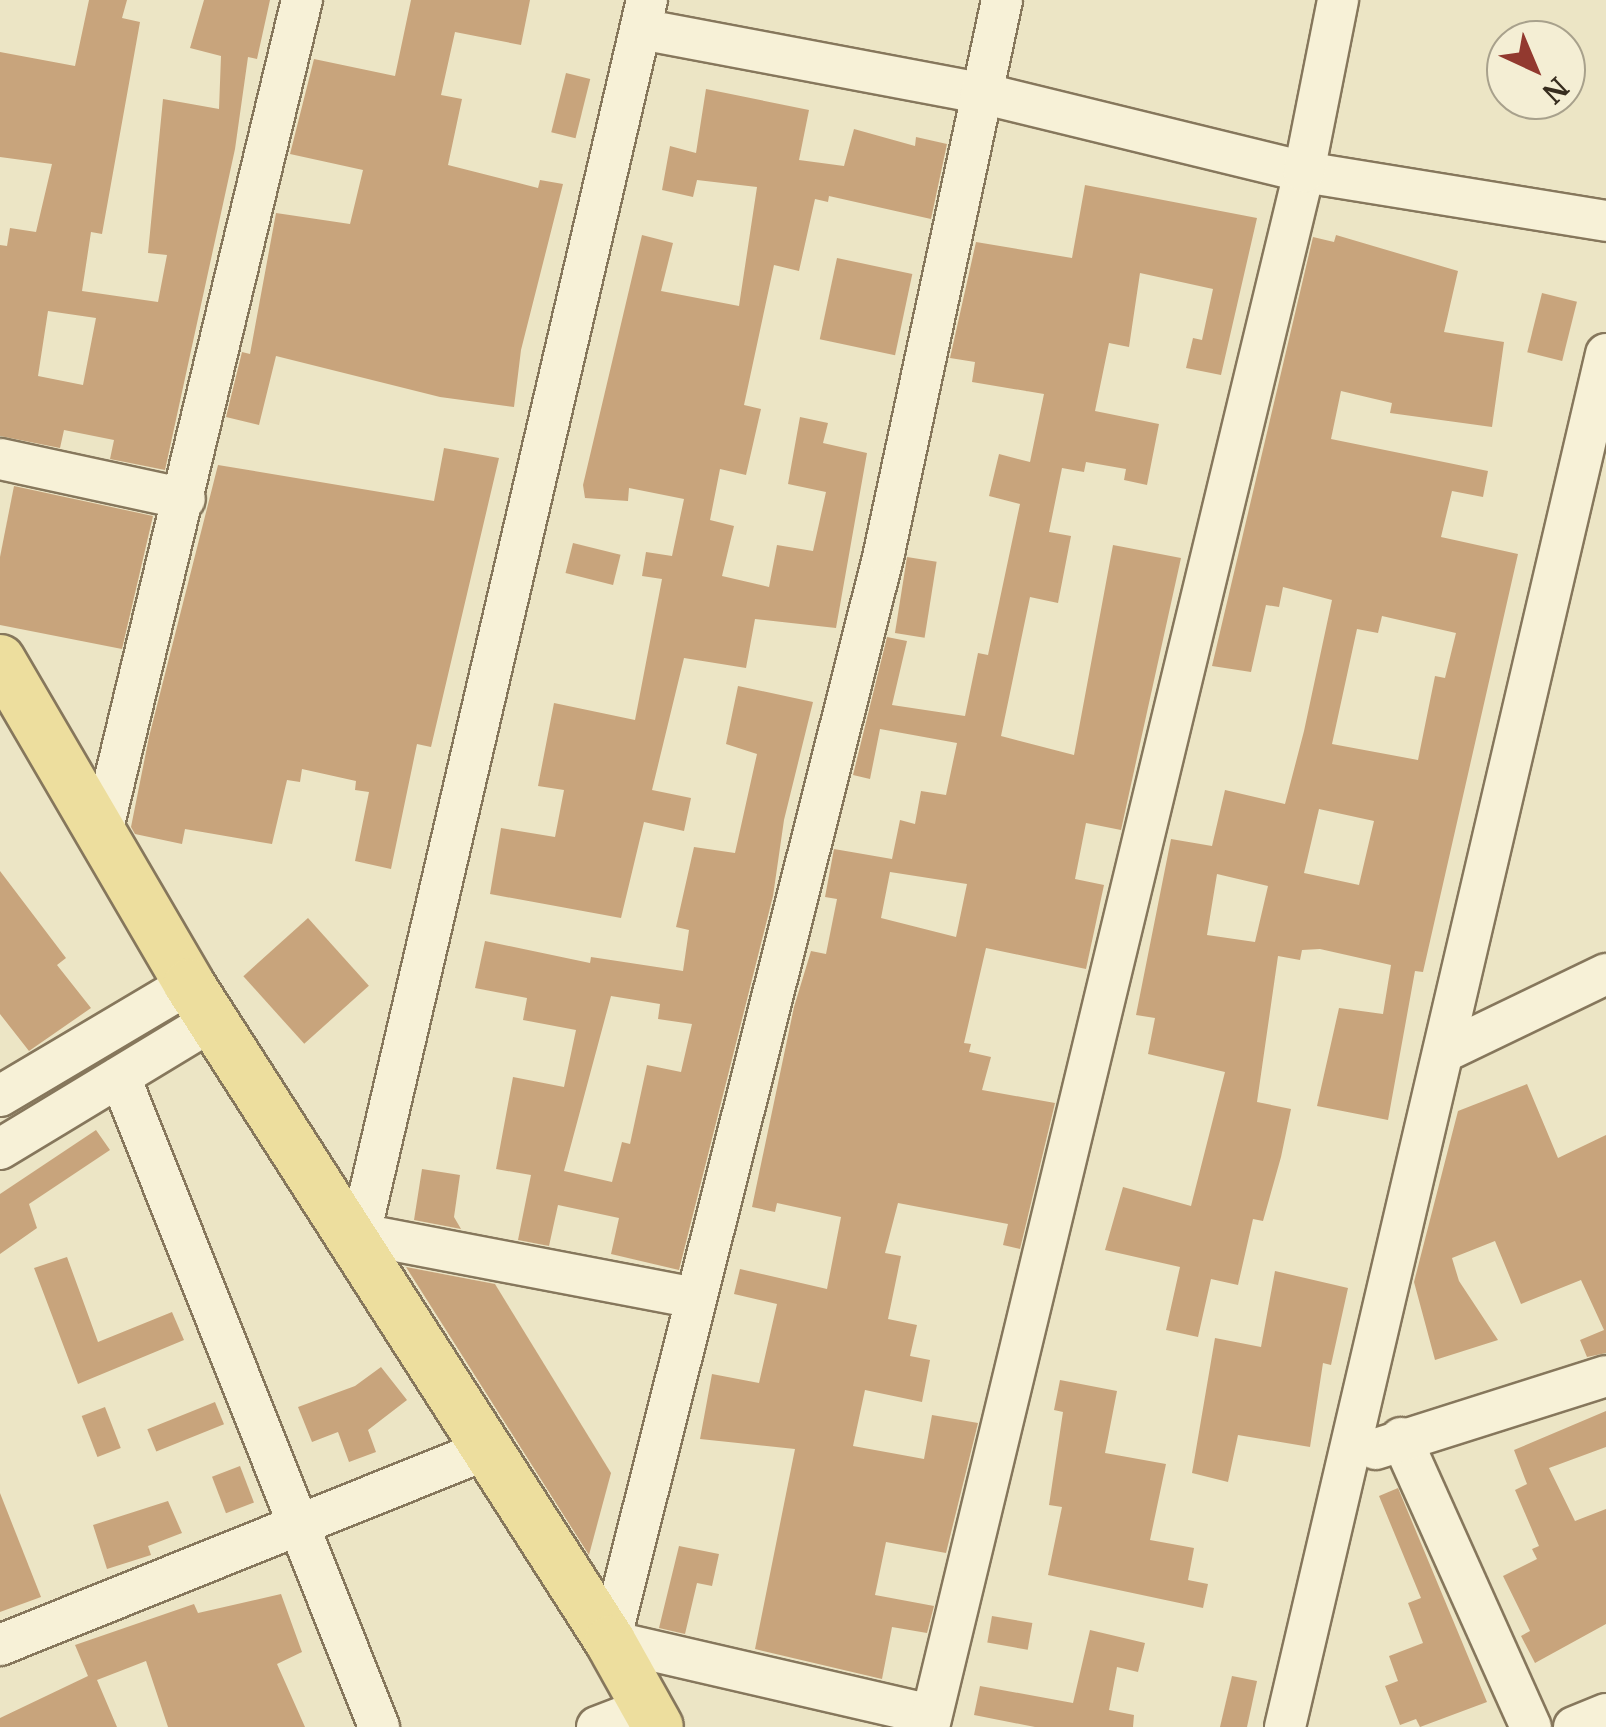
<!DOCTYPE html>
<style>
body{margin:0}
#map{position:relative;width:1606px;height:1727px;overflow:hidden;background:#ece5c5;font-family:Merriweather,serif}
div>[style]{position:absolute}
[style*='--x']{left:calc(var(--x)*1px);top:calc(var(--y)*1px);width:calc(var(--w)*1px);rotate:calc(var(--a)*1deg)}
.building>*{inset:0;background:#c8a47c;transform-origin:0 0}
.roads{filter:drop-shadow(2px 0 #86775c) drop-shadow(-2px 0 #86775c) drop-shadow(0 2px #86775c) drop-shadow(0 -2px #86775c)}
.minor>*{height:40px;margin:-20px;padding:0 20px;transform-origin:20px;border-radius:20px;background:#f7f1d7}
.major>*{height:50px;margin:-25px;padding:0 25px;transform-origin:25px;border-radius:25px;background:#edde9e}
span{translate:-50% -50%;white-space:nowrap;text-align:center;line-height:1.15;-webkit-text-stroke:10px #f4eed4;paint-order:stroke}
.north{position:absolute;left:1486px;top:20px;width:100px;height:100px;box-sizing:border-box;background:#f4eed4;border:2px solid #a8a18c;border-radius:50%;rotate:136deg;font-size:28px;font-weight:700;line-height:40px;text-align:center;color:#372d1f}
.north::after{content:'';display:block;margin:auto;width:35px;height:45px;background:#92392f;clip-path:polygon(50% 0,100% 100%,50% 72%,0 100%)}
</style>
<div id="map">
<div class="building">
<i style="clip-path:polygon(evenodd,89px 0,127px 0,122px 18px,140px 22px,102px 234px,91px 232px,82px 291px,158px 302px,167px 255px,148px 253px,163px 99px,219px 109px,221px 56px,190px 48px,204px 0,270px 0,257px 59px,248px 57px,235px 149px,165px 470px,110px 459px,114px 440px,64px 430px,60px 448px,0 436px,0 245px,7px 246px,10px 228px,36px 232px,52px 164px,0 157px,0 52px,75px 66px,89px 0,48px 311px,96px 318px,83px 385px,38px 376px,48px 311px)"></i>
<i style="clip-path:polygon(411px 0,530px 0,521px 45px,455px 32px,441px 95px,462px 99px,448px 165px,538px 188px,540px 180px,563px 184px,521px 350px,514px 407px,440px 397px,276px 356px,259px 425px,226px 417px,242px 352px,250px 354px,276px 213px,350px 224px,363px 170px,290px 154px,314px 59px,395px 76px)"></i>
<i style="left:566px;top:73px;width:25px;height:61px;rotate:14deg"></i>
<i style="clip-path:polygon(706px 89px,809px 110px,799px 160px,844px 166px,854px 129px,915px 146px,916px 137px,947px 144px,931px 219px,829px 196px,828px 202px,815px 199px,799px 271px,774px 265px,744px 405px,761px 409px,746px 475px,720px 469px,710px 520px,734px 526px,722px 576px,769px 587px,777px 545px,813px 551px,826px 492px,788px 484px,800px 417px,828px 423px,823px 443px,867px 453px,836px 628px,755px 619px,746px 668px,684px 658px,652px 790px,691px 798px,684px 831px,644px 822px,621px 918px,490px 894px,501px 828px,555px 837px,564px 790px,538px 786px,554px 703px,635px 720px,662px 579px,642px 576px,646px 552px,672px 556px,684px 499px,629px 488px,628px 501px,585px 498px,583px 485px,642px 235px,673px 243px,661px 291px,739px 306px,757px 187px,697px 180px,693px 197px,662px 190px,670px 146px,696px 153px)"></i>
<i style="clip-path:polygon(evenodd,1085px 185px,1257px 218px,1221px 375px,1186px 368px,1193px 338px,1202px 340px,1213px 289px,1140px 273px,1129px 347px,1109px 343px,1095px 411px,1159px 424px,1147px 485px,1124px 480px,1126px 469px,1086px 462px,1084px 472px,1062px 468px,1049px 532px,1071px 536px,1058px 603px,1030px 597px,1001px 736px,1074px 755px,1113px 545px,1181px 558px,1121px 830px,1086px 823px,1075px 879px,1104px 885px,1086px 969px,986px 948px,964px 1043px,971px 1044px,969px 1052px,991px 1057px,982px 1090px,1055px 1103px,1020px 1249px,1003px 1245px,1008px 1224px,898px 1203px,885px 1253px,901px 1256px,888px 1319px,917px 1325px,910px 1356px,930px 1360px,922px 1402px,865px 1390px,853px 1446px,924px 1459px,932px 1415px,978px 1423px,946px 1553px,886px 1542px,875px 1595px,934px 1606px,927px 1633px,892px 1627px,882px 1679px,755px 1649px,795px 1449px,700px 1439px,712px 1374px,759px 1383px,777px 1304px,734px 1294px,740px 1269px,827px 1289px,841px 1217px,777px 1203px,775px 1212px,752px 1207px,794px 1007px,811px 951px,826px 954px,837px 899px,825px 897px,834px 849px,892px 859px,900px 820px,915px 824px,921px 791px,946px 795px,957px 743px,880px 729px,870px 779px,853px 775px,887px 637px,907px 641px,892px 705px,965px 716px,978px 653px,988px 655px,1020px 504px,989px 496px,999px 454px,1030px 462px,1044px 394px,972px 382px,975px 362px,950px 358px,976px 242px,1072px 258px,1085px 185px,890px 872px,967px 884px,956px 937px,881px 918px,890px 872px)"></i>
<i style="clip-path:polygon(evenodd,1336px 235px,1458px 271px,1444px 332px,1504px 342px,1492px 427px,1390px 413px,1392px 403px,1341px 391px,1331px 439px,1488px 471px,1483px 497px,1452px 491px,1441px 537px,1518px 554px,1423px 972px,1415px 971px,1388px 1120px,1317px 1106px,1339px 1008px,1383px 1014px,1391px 965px,1320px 949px,1302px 950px,1300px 960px,1278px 956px,1257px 1102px,1291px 1109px,1281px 1157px,1263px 1221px,1253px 1219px,1238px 1285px,1211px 1279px,1198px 1337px,1166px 1330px,1180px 1267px,1105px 1250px,1123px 1187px,1191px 1206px,1225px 1072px,1148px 1054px,1155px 1018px,1136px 1015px,1171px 839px,1212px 846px,1225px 790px,1285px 804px,1304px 731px,1332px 600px,1283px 587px,1279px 607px,1266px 605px,1251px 672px,1212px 666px,1313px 237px,1334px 242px,1336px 235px,1382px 616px,1456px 633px,1445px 678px,1435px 676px,1418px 760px,1332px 744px,1357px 629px,1378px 633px,1382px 616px,1336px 235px,1319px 809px,1374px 821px,1359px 885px,1304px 873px,1319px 809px,1336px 235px,1217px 874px,1268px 886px,1255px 942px,1207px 935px,1217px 874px)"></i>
<i style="left:837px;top:258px;width:77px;height:83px;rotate:12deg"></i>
<i style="left:1542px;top:293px;width:36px;height:61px;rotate:14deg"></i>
<i style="clip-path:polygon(444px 448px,499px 458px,431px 747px,417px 744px,391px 869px,355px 861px,369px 792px,355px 790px,356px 781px,302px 769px,300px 782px,287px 780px,272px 844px,185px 829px,182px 844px,135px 834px,131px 827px,149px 737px,218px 465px,434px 501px)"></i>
<i style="clip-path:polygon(14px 486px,153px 516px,122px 649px,0 625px,0 557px)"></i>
<i style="left:573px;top:543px;width:49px;height:31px;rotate:14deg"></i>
<i style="left:907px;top:557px;width:30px;height:77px;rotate:9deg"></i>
<i style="clip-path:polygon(evenodd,738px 686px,813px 702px,784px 820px,773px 896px,679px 1270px,611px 1254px,619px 1218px,558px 1205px,549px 1246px,518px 1240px,531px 1175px,496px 1169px,513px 1077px,564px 1087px,576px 1030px,523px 1020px,527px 998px,475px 988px,485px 941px,590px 963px,591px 957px,683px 971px,689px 930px,676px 927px,694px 847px,735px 853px,757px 754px,726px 744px,738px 686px,611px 996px,660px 1004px,658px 1019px,692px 1024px,681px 1072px,647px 1065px,630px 1144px,622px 1142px,612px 1182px,564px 1171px,611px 996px)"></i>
<i style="clip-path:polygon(0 871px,66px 958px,57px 965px,91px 1008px,29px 1051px,0 1014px)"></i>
<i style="left:308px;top:918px;width:91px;height:87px;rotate:48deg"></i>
<i style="clip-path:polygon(1527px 1084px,1558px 1158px,1606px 1135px,1606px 1353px,1587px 1357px,1580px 1340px,1604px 1330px,1581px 1280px,1521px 1304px,1495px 1241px,1452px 1258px,1459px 1281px,1498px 1340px,1435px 1360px,1414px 1282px,1458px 1111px)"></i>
<i style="clip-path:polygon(96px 1130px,110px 1150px,29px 1204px,37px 1228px,0 1254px,0 1194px)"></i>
<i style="clip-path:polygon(422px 1169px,460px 1175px,454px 1217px,461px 1229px,414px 1220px)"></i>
<i style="clip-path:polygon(67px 1257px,98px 1342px,172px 1312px,184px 1340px,78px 1384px,34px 1268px)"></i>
<i style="clip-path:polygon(406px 1267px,495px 1284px,611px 1473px,589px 1555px)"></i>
<i style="clip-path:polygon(1275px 1271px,1348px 1288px,1331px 1365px,1323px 1363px,1310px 1447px,1238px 1435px,1228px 1482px,1192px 1473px,1215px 1338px,1261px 1347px)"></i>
<i style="clip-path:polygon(381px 1367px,407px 1400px,368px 1430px,376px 1452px,349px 1462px,338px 1432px,312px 1442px,298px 1407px,355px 1386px)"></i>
<i style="clip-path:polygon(1060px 1380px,1117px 1391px,1105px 1453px,1166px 1464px,1150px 1540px,1194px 1548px,1188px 1580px,1208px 1584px,1203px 1608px,1048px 1575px,1062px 1507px,1049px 1505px,1063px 1412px,1054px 1410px)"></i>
<i style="left:215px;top:1402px;width:24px;height:73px;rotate:68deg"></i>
<i style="left:105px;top:1407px;width:44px;height:25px;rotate:69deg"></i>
<i style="clip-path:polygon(1606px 1411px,1606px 1447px,1549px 1468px,1575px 1521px,1606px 1509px,1606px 1624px,1535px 1663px,1521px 1636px,1530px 1631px,1503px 1576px,1537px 1559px,1532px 1549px,1539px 1546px,1515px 1490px,1527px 1484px,1514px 1450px)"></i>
<i style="left:240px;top:1466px;width:39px;height:30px;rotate:69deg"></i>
<i style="clip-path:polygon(1398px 1488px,1487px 1702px,1420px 1727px,1416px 1719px,1400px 1725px,1385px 1686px,1398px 1681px,1389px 1656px,1423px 1643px,1408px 1603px,1421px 1598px,1379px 1496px)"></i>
<i style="clip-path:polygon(0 1493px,41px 1597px,0 1612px)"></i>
<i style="clip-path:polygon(168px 1501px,182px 1533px,148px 1546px,151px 1555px,107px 1569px,93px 1525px)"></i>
<i style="clip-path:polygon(679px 1546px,719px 1554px,712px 1586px,697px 1583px,685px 1634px,659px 1628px)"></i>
<i style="clip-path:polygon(281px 1594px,302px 1652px,277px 1664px,305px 1727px,168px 1727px,146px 1661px,97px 1680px,117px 1727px,0 1727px,0 1718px,88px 1676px,75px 1645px,194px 1604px,198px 1613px)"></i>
<i style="left:992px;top:1616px;width:41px;height:27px;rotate:10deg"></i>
<i style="clip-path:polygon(1090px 1630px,1145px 1643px,1138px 1672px,1117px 1667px,1109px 1710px,1134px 1715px,1133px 1727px,1035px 1727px,974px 1715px,980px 1686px,1073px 1703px)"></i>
<i style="clip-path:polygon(1232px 1676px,1257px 1681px,1247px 1727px,1220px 1727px)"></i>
</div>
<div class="roads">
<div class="minor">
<i style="--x:641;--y:29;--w:346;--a:10.7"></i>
<i style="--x:981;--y:93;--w:333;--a:13.7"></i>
<i style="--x:1304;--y:172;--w:306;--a:9.2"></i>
<i style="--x:0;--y:459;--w:189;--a:12.2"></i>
<i style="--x:103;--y:828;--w:852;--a:-76.49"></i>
<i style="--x:1444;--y:1052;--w:180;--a:-25.7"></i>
<i style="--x:120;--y:1077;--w:700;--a:68.27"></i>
<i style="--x:0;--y:1096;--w:220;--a:-30.7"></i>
<i style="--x:0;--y:1149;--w:249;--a:-31.2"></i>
<i style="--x:360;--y:1234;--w:342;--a:10.8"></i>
<i style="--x:352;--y:1240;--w:10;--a:-37"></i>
<i style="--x:360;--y:1234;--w:1267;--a:-76.91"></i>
<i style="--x:1401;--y:1438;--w:317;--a:65.8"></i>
<i style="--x:1376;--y:1449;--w:241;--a:-17.6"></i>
<i style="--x:0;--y:1645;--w:523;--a:-21.9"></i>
<i style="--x:931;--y:1715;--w:329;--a:-167"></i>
<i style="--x:610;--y:1641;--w:1122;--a:-75.86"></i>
<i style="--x:884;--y:553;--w:565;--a:-77.95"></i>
<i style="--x:597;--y:1727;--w:53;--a:-21.2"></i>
<i style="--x:929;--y:1727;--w:1600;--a:-76.44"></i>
<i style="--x:1304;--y:172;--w:175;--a:-78.8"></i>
<i style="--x:1285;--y:1727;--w:1410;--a:-76.84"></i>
<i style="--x:1574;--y:1727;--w:35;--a:-22"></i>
</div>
<div class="major">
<i style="--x:0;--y:660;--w:375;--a:59.7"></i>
<i style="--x:189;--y:984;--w:780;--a:57.35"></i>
<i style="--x:610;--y:1641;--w:98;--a:60.8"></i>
</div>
</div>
<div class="north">N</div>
</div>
